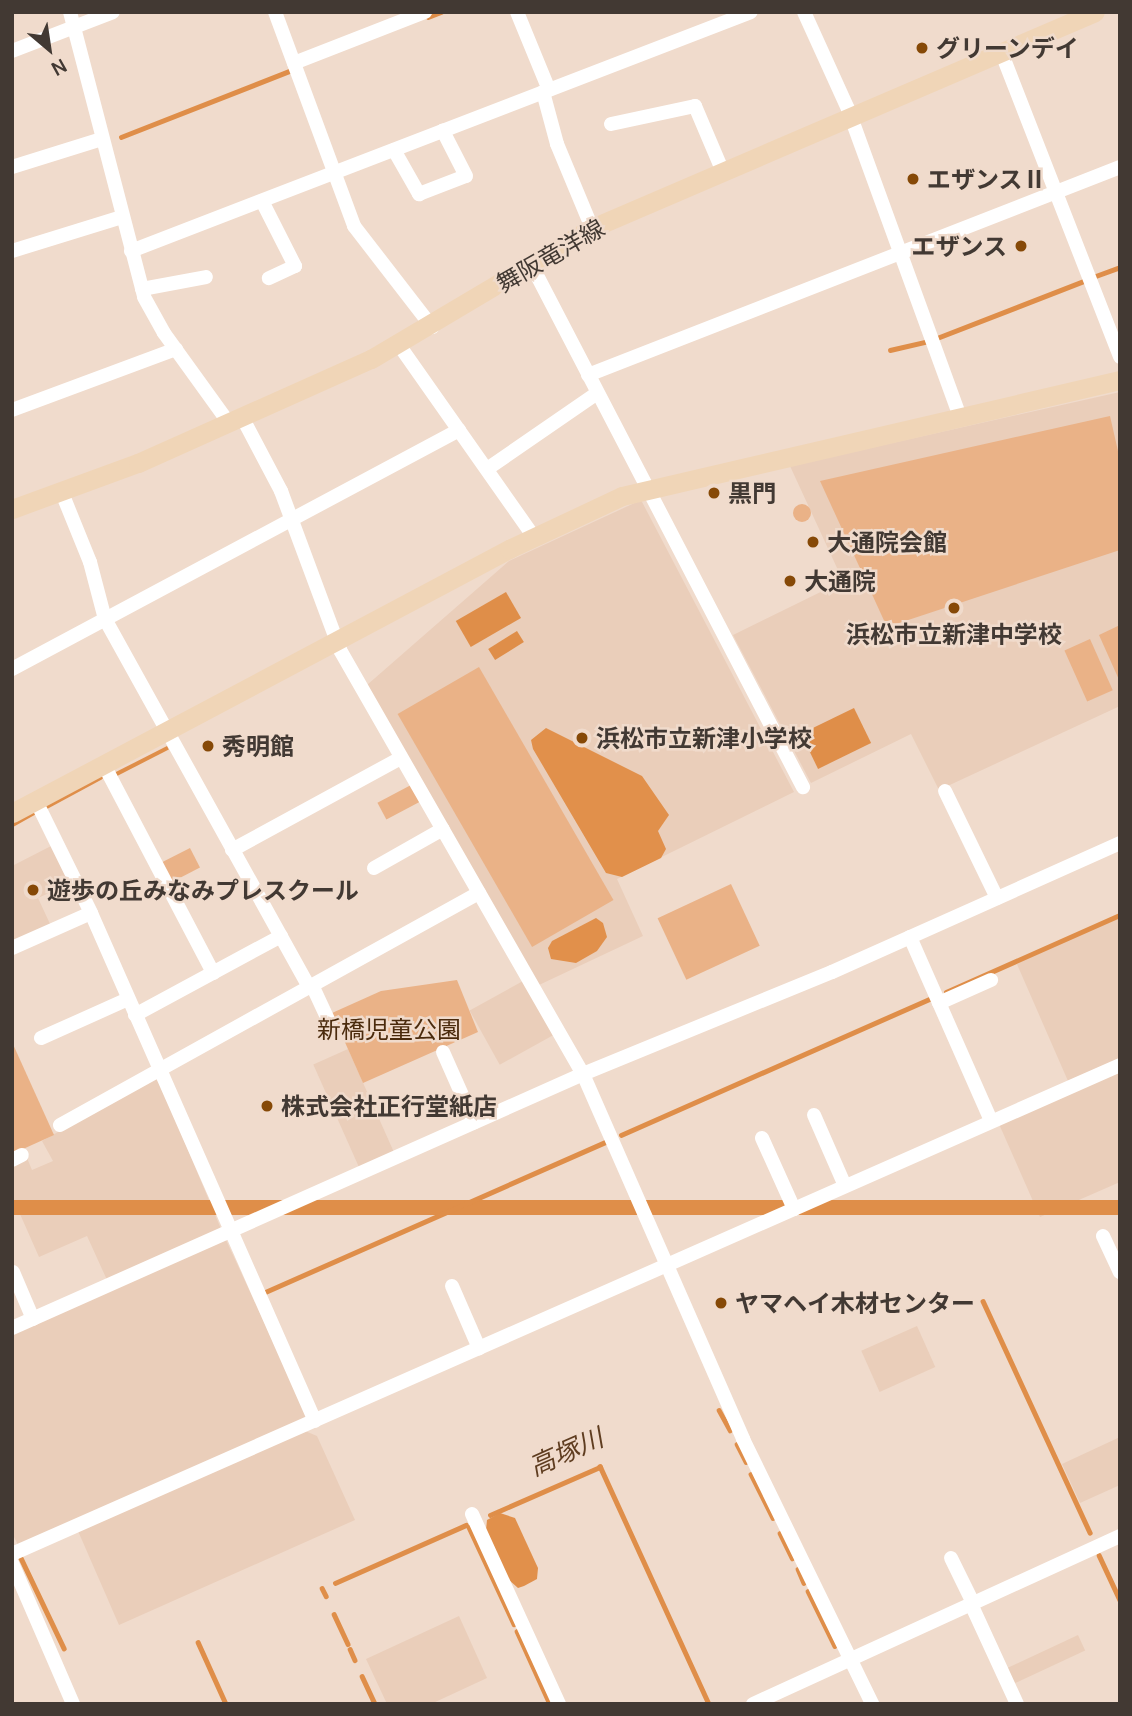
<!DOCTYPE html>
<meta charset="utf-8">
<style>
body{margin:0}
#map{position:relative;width:1132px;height:1716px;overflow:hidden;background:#f0dbcc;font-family:Manrope,"Noto Sans JP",sans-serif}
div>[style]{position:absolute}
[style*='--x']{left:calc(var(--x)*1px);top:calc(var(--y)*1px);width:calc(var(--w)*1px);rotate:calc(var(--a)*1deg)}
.built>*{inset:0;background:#eaceba;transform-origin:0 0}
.green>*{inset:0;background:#eab287;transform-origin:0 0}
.round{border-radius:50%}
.forest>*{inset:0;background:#e1904b}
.water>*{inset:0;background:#df8e49;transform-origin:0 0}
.stream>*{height:4.5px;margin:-2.25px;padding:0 2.25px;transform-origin:2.25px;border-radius:2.25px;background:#df8e49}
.street>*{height:14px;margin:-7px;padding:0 7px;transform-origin:7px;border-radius:7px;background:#fff}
.secondary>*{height:19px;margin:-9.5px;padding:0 9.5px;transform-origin:9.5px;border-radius:9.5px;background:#f0d5b7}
.dots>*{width:19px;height:19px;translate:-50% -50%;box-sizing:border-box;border:4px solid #f0dbcc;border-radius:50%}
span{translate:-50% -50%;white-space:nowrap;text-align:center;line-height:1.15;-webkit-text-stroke:5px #f0dbcc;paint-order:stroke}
.poi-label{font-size:24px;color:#423933;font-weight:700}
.left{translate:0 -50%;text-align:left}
.right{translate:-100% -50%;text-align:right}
.street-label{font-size:24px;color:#423933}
.park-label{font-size:24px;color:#4b2b0d}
.water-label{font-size:26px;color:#5f3d20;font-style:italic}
.frame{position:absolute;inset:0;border:14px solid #423933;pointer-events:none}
.north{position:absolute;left:14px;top:14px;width:70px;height:70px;-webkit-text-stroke:5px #f0dbcc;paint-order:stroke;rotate:151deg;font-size:19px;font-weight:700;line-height:28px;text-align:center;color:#423933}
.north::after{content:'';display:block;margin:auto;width:24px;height:32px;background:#423933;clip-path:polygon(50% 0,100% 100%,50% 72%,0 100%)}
</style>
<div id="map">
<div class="built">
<i style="clip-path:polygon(1120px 392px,1120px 706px,939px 790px,911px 734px,811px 783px,733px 635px,843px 581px,790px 466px)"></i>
<i style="clip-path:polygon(641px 500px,794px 792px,617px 879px,643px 936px,539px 985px,367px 685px,509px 561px)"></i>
<i style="clip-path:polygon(53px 845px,71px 883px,38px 898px,51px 926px,12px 943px,12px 866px)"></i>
<i style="clip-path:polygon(1120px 916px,1120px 1058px,1068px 1081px,1016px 962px)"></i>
<i style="left:523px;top:981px;width:62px;height:61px;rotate:61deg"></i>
<i style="left:348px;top:1049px;width:113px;height:38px;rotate:66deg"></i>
<i style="clip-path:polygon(1120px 1071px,1120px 1182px,1040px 1217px,999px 1124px)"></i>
<i style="clip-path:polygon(157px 1076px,221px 1229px,107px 1280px,87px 1236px,39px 1257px,12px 1196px,12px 1165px,27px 1158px,32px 1170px,53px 1161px,42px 1141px)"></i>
<i style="clip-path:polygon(226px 1240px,308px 1417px,18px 1545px,12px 1533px,12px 1334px)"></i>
<i style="left:917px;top:1326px;width:45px;height:61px;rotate:66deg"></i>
<i style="clip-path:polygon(305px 1431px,317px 1436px,355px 1520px,119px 1625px,78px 1531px)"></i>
<i style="clip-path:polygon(1120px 1437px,1120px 1485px,1080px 1503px,1062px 1464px)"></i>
<i style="clip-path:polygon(459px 1616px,487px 1678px,431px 1704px,387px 1704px,366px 1659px)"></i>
<i style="left:1078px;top:1635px;width:17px;height:78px;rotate:65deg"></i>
</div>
<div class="green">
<i style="clip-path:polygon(1110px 416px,1120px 460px,1120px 550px,887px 627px,820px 481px)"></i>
<i class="round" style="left:793px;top:504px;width:18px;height:18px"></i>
<i style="clip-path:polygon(1120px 625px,1120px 682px,1099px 635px)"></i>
<i style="left:1090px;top:639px;width:56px;height:28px;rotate:66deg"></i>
<i style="left:479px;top:667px;width:269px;height:94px;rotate:60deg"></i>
<i style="left:411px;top:785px;width:19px;height:38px;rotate:62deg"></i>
<i style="left:190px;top:848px;width:22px;height:32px;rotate:63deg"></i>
<i style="left:731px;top:884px;width:68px;height:81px;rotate:65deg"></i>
<i style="clip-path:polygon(457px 980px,478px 1032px,363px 1083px,332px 1013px,381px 991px)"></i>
<i style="clip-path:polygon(12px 1042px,54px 1135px,12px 1154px)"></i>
</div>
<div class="forest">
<i style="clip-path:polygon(546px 728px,642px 776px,669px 815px,658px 831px,666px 849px,661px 858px,622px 877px,606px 873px,533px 749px,531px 740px)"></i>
<i style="clip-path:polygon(596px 918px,603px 923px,607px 937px,597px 951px,576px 963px,551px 959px,548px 948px,552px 941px)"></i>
<i style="clip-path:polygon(500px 1513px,515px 1518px,538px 1568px,537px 1579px,524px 1586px,518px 1588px,509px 1580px,486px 1530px,487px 1520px)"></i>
</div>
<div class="water">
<i style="left:506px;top:592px;width:30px;height:58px;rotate:60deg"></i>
<i style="left:517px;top:631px;width:13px;height:34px;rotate:58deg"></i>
<i style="left:854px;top:708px;width:39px;height:59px;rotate:64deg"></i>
<i style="left:167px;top:746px;width:4px;height:58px;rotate:63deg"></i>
<i style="left:1120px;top:1200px;width:15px;height:1211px;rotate:90deg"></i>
</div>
<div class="stream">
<i style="--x:428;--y:17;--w:14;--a:-21"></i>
<i style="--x:121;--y:137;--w:184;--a:-21.4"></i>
<i style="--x:1093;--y:277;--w:29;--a:-20"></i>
<i style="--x:937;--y:338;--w:158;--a:-21.2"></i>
<i style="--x:890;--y:350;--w:39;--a:-13"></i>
<i style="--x:46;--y:806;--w:61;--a:-28.2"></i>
<i style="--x:12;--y:824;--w:25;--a:-29"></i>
<i style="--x:946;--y:992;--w:190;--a:-23.9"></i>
<i style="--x:621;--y:1135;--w:339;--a:-23.8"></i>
<i style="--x:263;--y:1293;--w:374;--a:-23.8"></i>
<i style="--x:983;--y:1301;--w:255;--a:65.2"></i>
<i style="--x:719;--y:1410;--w:23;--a:61"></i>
<i style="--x:737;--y:1444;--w:20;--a:63"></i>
<i style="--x:600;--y:1466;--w:262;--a:65.4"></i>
<i style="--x:751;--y:1474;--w:49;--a:63.4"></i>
<i style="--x:490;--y:1515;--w:120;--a:-23.6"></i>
<i style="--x:469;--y:1527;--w:107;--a:65.1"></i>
<i style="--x:780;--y:1533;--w:28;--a:64"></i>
<i style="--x:1099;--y:1555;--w:50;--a:65"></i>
<i style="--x:21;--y:1558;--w:100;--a:64.5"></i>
<i style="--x:798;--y:1569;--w:15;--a:67"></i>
<i style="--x:335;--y:1583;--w:143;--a:-23.9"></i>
<i style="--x:322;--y:1588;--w:9;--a:63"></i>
<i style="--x:808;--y:1591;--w:61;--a:63.9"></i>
<i style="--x:334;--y:1614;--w:33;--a:65"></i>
<i style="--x:517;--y:1631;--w:80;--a:65.7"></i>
<i style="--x:198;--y:1642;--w:68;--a:65.7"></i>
<i style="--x:350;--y:1649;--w:12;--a:66"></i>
<i style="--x:362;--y:1676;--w:31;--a:65"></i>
</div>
<div class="street">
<i style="--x:70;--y:12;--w:294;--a:75.4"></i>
<i style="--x:144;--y:297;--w:41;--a:60.9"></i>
<i style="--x:164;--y:333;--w:111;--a:54.2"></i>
<i style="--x:275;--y:12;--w:228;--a:69.7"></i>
<i style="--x:354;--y:226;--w:128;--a:52.3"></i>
<i style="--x:517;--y:12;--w:84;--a:67.7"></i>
<i style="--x:804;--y:12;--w:107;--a:65.6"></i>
<i style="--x:848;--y:109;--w:327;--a:70"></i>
<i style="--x:12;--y:51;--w:108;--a:-21.1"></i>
<i style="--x:1002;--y:54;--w:325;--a:68.7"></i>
<i style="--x:294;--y:63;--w:141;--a:-21.3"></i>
<i style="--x:543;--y:92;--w:54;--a:74.9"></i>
<i style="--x:557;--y:144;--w:91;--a:67.4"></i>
<i style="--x:611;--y:124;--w:86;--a:-12.1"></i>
<i style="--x:695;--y:106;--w:72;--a:67"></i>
<i style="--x:394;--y:150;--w:51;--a:60.4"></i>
<i style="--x:419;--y:194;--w:50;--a:-21"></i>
<i style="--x:466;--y:176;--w:51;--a:-117.1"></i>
<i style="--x:12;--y:167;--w:94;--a:-17.3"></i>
<i style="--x:262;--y:201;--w:73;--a:63.1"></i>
<i style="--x:295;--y:266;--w:29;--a:155"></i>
<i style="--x:12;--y:251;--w:115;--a:-17.2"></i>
<i style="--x:131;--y:251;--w:664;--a:-21.08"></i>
<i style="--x:530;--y:262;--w:592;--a:62.53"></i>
<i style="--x:142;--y:289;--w:65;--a:-10.6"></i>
<i style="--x:399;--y:345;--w:235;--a:54.9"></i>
<i style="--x:588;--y:375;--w:571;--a:-21.35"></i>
<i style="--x:12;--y:410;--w:175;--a:-20.4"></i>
<i style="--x:242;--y:417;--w:84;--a:62.2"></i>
<i style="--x:281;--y:491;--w:170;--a:69.6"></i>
<i style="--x:340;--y:650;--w:489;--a:60.2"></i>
<i style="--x:583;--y:1074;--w:399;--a:66.3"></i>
<i style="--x:743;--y:1439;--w:295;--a:64"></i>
<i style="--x:487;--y:469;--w:134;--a:-34.6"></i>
<i style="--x:62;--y:493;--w:74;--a:67.9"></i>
<i style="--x:90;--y:562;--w:59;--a:75.3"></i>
<i style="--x:105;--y:619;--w:421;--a:61"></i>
<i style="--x:12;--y:669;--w:507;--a:-28.13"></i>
<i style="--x:104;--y:765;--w:235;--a:62.3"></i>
<i style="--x:945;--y:791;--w:119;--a:64.1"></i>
<i style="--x:36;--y:801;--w:125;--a:63.8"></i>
<i style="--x:91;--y:913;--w:555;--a:66.21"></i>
<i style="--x:232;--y:850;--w:192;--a:-28.6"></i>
<i style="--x:374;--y:868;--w:79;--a:-29.5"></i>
<i style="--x:910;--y:937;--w:201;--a:66.2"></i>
<i style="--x:12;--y:948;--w:86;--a:-23.9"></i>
<i style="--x:312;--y:985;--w:47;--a:65.1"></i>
<i style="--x:939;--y:1003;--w:57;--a:-23.9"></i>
<i style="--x:135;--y:1015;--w:166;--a:-28.4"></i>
<i style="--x:41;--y:1038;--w:95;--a:-24.1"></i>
<i style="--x:443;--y:1052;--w:77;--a:66.1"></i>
<i style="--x:814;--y:1115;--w:77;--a:66.4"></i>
<i style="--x:60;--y:1125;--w:479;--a:-29"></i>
<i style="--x:762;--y:1138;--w:78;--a:65.7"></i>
<i style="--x:12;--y:1160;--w:11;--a:-27"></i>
<i style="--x:1103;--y:1236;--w:40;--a:65"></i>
<i style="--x:13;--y:1272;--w:51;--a:66.9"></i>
<i style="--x:452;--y:1286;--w:68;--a:66.5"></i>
<i style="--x:12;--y:1328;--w:625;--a:-23.98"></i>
<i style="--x:583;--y:1074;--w:269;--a:-22.3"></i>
<i style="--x:832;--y:972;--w:316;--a:-24.1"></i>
<i style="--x:472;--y:1514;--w:209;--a:65.4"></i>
<i style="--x:12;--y:1554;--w:1211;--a:-23.81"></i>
<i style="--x:951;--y:1558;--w:50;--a:63.9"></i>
<i style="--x:12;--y:1563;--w:154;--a:66.6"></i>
<i style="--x:971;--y:1604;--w:110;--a:65.3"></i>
<i style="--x:753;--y:1704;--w:404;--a:-24.6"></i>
</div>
<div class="secondary">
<i style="--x:12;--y:509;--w:134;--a:-20.1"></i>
<i style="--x:138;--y:463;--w:255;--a:-24.1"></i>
<i style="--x:371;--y:359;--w:257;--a:-30.7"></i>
<i style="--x:592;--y:228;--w:547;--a:-23.24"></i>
<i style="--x:12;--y:813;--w:563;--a:-27.98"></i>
<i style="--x:509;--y:549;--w:125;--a:-25.1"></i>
<i style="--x:622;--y:496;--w:511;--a:-13.11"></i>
</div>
<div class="dots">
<i style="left:922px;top:48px;background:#864907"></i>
<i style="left:913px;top:179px;background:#864907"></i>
<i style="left:1021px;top:246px;background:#864907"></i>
<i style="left:714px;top:493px;background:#864907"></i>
<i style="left:813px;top:542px;background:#864907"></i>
<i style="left:790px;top:581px;background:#864907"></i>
<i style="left:954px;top:608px;background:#864907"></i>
<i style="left:582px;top:738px;background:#864907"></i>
<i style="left:208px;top:746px;background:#864907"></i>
<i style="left:33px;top:890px;background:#864907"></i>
<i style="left:267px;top:1106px;background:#864907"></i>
<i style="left:721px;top:1303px;background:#864907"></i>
</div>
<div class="poi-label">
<span class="left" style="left:936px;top:48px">グリーンデイ</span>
<span class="left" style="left:927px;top:179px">エザンスⅡ</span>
<span class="right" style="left:1007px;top:246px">エザンス</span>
<span class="left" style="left:728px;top:493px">黒門</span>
<span class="left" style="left:827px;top:542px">大通院会館</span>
<span class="left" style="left:804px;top:581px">大通院</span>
<span style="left:954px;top:634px">浜松市立新津中学校</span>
<span class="left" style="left:596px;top:738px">浜松市立新津小学校</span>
<span class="left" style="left:222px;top:746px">秀明館</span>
<span class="left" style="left:47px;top:890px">遊歩の丘みなみプレスクール</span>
<span class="left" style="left:281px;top:1106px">株式会社正行堂紙店</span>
<span class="left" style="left:735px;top:1303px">ヤマヘイ木材センター</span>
</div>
<div class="street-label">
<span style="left:550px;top:255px;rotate:-30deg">舞阪竜洋線</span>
</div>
<div class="park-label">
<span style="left:389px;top:1029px">新橋児童公園</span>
</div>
<div class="water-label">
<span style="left:566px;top:1452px;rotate:-24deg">高塚川</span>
</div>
<div class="frame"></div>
<div class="north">N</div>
</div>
